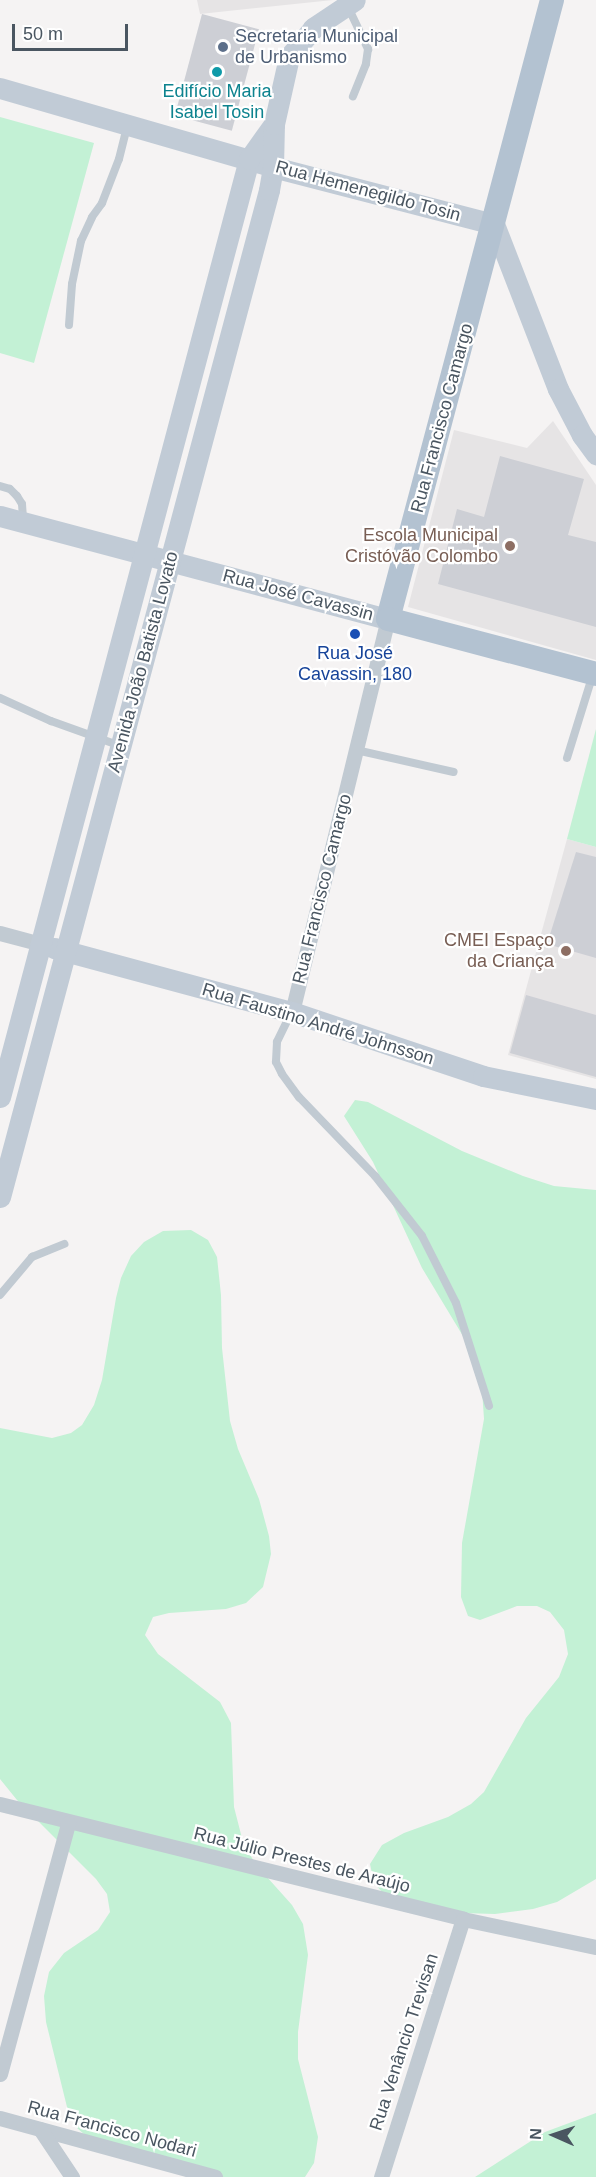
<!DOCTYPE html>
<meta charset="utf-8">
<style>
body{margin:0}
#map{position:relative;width:596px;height:2177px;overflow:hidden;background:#f5f3f3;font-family:Arial,sans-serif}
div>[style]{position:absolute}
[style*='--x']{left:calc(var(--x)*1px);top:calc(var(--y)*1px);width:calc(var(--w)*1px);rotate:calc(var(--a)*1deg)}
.education>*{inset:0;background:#e6e4e5}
.green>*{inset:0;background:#c3f1d5}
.building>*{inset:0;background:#cdcfd5;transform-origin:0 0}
.lane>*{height:8px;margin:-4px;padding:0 4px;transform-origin:4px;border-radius:4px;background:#c1cad2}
.street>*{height:15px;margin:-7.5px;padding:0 7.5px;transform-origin:7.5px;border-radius:7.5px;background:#c1cad2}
.secondary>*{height:21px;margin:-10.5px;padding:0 10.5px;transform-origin:10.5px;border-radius:10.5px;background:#c1cbd6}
.primary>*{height:24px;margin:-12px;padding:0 12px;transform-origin:12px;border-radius:12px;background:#b3c2d1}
.dots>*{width:16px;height:16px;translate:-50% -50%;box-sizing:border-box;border:3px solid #fff;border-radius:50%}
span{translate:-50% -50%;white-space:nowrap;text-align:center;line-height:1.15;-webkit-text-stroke:4.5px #fff;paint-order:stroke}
.service-label{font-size:18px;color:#4e5e75}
.left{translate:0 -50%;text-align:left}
.culture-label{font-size:18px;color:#0d838f}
.street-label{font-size:18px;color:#4a5661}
.education-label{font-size:18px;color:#785e54}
.right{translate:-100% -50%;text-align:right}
.transit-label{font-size:18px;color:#164399}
.north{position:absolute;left:524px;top:2105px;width:60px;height:60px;-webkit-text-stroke:4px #fff;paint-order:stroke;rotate:273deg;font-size:16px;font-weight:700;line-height:24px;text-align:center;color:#4a5661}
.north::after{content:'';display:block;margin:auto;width:21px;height:27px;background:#4a5661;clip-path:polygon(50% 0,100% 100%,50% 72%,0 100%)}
.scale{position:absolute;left:12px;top:24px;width:116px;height:27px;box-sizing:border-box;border:3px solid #4a5661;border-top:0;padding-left:8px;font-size:18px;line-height:21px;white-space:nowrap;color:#4a5661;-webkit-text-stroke:4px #fff;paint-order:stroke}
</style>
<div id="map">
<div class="education">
<i style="clip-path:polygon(197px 0,333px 0,200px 14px)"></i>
<i style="clip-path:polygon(553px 421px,596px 485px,596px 660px,408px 607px,454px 430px,527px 448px)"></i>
<i style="clip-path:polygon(567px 839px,596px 847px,596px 1079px,508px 1055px)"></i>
</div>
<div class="green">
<i style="clip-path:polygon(0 117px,94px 143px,34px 363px,0 353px)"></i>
<i style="clip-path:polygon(596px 729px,596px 847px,567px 839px)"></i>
<i style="clip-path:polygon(355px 1100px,368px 1102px,462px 1151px,523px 1176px,554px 1186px,596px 1190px,596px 1879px,557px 1902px,533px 1909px,495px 1914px,429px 1912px,390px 1901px,374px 1883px,370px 1864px,382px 1845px,404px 1833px,448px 1817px,471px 1804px,484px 1792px,526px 1718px,559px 1677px,568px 1654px,564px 1630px,550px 1612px,537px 1606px,517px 1606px,480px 1620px,468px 1616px,461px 1597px,462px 1543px,484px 1419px,481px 1375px,472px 1351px,422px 1268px,373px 1162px,344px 1116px)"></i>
<i style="clip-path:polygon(191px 1230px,208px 1240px,217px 1257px,221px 1295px,222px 1348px,230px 1421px,238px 1449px,259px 1499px,269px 1536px,271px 1554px,263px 1587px,246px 1603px,226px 1609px,169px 1613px,153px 1617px,145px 1635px,158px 1654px,220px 1702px,231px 1723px,234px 1807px,244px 1846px,258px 1867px,292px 1905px,303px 1924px,308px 1955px,298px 2032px,298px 2059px,318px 2137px,314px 2163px,305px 2177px,211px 2177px,91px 2140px,77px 2128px,67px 2107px,46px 2022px,44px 1996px,49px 1972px,64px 1953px,98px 1930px,110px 1912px,107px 1894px,96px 1879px,17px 1800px,0 1779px,0 1428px,52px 1438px,71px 1433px,82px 1425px,94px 1405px,102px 1380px,116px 1298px,121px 1278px,131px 1256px,144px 1242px,163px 1231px)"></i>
<i style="clip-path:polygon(596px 2113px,596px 2177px,475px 2177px,545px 2132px)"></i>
</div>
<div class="building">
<i style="left:202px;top:14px;width:59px;height:105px;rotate:15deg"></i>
<i style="clip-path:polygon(500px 456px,584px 479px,568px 535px,596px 542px,596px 627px,438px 584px,457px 509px,484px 517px)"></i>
<i style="clip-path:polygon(576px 852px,596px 857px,596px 958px,547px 944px)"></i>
<i style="clip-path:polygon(526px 995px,596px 1015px,596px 1077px,510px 1053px)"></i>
</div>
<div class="lane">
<i style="--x:348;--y:7;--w:47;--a:64.5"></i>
<i style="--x:368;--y:49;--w:15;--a:98"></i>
<i style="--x:366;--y:64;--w:35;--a:112"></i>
<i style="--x:69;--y:325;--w:41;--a:-85.8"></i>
<i style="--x:72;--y:284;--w:44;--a:-78.2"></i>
<i style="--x:81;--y:241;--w:26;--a:-65"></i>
<i style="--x:92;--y:217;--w:17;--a:-54"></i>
<i style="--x:102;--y:203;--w:47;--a:-68.9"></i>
<i style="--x:119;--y:159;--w:34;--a:-76"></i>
<i style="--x:0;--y:486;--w:10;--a:17"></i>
<i style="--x:10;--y:489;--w:10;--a:45"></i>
<i style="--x:17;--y:496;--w:9;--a:58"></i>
<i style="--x:22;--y:504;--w:16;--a:86"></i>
<i style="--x:0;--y:698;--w:56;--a:24.3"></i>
<i style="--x:51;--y:721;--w:71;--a:19.7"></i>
<i style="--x:356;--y:750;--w:100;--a:12.7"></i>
<i style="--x:567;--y:758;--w:85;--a:-72.8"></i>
<i style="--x:291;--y:1013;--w:32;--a:116"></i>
<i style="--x:277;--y:1042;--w:20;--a:93"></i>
<i style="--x:276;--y:1062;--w:13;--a:63"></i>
<i style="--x:282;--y:1074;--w:29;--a:54"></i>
<i style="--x:299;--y:1097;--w:110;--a:46.1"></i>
<i style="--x:375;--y:1176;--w:76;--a:51.9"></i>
<i style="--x:422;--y:1236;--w:75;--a:63.1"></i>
<i style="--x:456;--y:1303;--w:108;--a:72.2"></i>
<i style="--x:0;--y:1295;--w:50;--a:-49.9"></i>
<i style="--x:32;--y:1257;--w:35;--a:-22"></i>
</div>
<div class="street">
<i style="--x:0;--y:933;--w:42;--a:15"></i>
<i style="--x:292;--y:1012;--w:405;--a:-76.3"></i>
<i style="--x:0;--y:1804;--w:477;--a:13.9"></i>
<i style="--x:463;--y:1919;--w:136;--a:11.9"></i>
<i style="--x:0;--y:2074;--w:260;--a:-74.8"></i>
<i style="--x:0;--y:2118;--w:223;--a:15.3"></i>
<i style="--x:40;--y:2129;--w:58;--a:56.3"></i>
<i style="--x:381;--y:2177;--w:271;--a:-72.4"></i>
</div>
<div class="secondary">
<i style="--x:0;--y:88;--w:284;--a:16.1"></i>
<i style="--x:273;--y:167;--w:228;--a:14.5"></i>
<i style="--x:494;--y:224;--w:177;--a:68.8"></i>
<i style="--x:558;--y:389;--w:52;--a:62.4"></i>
<i style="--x:582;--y:435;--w:24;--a:54"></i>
<i style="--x:0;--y:516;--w:401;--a:14.9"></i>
<i style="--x:54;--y:948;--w:246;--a:15.1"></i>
<i style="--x:292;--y:1012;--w:201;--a:18.5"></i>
<i style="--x:483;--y:1076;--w:115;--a:11.5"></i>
<i style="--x:0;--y:1097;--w:970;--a:-75.13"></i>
<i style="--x:249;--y:159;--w:43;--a:-54.5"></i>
<i style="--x:0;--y:1197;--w:1042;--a:-75.04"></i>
<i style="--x:269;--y:190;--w:23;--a:-80"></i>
<i style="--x:273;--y:167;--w:43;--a:-88.7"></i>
<i style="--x:274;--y:124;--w:69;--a:-77.4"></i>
<i style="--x:289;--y:57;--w:38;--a:-50"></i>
<i style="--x:313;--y:28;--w:50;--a:-33.7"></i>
</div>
<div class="primary">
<i style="--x:552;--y:0;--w:640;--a:104.84"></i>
<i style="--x:388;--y:619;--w:215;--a:14.8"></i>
</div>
<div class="dots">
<i style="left:223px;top:47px;background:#5c6f8a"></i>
<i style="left:217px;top:72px;background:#0f9aa8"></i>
<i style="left:510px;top:546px;background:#8d6e63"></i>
<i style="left:355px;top:634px;background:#1a4fb4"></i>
<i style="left:566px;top:951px;background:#8d6e63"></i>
</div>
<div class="service-label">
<span class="left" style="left:235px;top:47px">Secretaria Municipal<br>de Urbanismo</span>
</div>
<div class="culture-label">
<span style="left:217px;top:102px">Edifício Maria<br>Isabel Tosin</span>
</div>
<div class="street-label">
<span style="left:368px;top:191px;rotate:15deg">Rua Hemenegildo Tosin</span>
<span style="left:442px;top:418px;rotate:-75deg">Rua Francisco Camargo</span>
<span style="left:298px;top:595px;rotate:15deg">Rua José Cavassin</span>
<span style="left:143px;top:662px;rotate:-75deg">Avenida João Batista Lovato</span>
<span style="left:322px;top:889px;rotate:-76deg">Rua Francisco Camargo</span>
<span style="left:318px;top:1024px;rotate:17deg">Rua Faustino André Johnsson</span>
<span style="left:302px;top:1860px;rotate:14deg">Rua Júlio Prestes de Araújo</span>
<span style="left:404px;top:2042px;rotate:-72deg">Rua Venâncio Trevisan</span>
<span style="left:112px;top:2129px;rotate:15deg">Rua Francisco Nodari</span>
</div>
<div class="education-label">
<span class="right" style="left:498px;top:546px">Escola Municipal<br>Cristóvão Colombo</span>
<span class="right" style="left:554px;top:951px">CMEI Espaço<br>da Criança</span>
</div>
<div class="transit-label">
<span style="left:355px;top:664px">Rua José<br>Cavassin, 180</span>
</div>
<div class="north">N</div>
<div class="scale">50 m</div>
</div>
